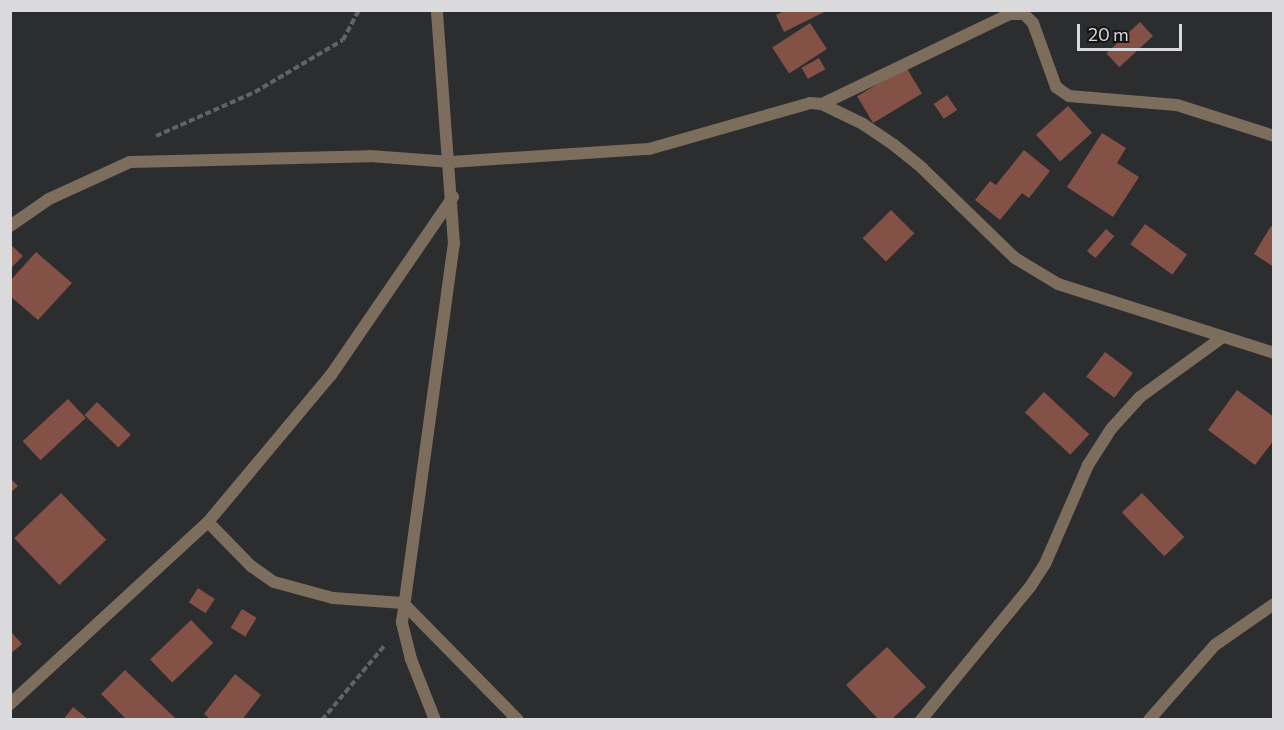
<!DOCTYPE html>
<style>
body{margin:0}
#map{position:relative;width:1284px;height:730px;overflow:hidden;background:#2c2d2f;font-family:Commissioner,sans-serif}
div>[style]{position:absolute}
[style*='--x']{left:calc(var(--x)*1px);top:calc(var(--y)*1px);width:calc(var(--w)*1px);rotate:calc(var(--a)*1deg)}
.building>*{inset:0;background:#845146;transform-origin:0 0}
.path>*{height:4px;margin-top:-2px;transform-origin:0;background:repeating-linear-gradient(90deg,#626365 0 6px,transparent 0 9px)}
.street>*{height:12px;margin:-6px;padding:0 6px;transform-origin:6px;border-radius:6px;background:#7c6d5c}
span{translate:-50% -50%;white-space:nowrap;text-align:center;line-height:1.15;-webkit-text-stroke:5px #151516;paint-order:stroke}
.frame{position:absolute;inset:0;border:12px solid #dadadc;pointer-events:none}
.scale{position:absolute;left:1077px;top:24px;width:105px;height:27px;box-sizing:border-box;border:3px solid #dadadc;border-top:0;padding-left:8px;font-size:18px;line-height:21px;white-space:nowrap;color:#dadadc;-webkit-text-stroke:4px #151516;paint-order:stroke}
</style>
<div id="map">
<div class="building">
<i style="clip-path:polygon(786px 10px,828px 10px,784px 32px,776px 15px)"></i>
<i style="left:1140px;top:22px;width:19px;height:46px;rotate:47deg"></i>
<i style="left:810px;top:23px;width:31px;height:45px;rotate:57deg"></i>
<i style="left:819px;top:58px;width:13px;height:20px;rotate:61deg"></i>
<i style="left:906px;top:67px;width:31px;height:57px;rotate:59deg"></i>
<i style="left:947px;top:95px;width:18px;height:16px;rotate:56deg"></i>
<i style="left:1068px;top:106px;width:36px;height:43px;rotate:48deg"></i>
<i style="clip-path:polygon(1102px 133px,1126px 148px,1117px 163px,1139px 177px,1113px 217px,1067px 187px)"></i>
<i style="clip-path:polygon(1024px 150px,1050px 171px,1029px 198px,1022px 193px,1000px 220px,975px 200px,990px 181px,996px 185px)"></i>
<i style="left:891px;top:210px;width:33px;height:40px;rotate:45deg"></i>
<i style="left:1145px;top:224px;width:52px;height:25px;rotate:36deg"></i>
<i style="clip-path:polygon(1271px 226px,1274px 228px,1274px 267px,1254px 254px)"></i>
<i style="left:1106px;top:229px;width:11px;height:29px;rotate:41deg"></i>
<i style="clip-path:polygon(10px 244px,23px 256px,10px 269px)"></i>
<i style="clip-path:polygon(36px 252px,72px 283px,38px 320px,10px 296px,10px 281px)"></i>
<i style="left:1105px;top:352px;width:35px;height:31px;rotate:37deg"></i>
<i style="clip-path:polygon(1237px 390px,1274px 417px,1274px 440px,1255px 465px,1208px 430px)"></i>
<i style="left:1044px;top:392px;width:62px;height:28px;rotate:43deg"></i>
<i style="left:68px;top:399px;width:26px;height:62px;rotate:47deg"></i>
<i style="left:97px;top:402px;width:47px;height:18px;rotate:44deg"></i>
<i style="clip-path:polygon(10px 478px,18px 486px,10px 493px)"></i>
<i style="left:61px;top:493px;width:65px;height:65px;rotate:46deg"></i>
<i style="left:1142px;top:493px;width:61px;height:28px;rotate:46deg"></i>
<i style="left:198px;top:588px;width:20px;height:17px;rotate:33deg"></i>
<i style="left:242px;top:609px;width:17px;height:22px;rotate:31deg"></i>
<i style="left:191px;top:620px;width:32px;height:57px;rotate:46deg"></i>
<i style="clip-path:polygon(12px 633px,22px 644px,10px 654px,10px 634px)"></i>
<i style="clip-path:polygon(887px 647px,926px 687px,891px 720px,879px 720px,846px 685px)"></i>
<i style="clip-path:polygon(125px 670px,175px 718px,173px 720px,127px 720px,101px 694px)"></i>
<i style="clip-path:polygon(235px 674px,261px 695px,242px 720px,211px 720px,204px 714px)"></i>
<i style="clip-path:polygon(73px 707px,89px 720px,63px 720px)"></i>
</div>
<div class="path">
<i style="--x:156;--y:136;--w:108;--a:-24"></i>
<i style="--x:255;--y:92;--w:102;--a:-30.6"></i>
<i style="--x:343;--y:40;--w:34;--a:-62"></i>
<i style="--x:322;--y:720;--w:97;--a:-50"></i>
</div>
<div class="street">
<i style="--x:822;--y:104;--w:208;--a:-25.6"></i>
<i style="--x:1010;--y:14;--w:14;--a:0"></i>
<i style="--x:1024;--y:14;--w:13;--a:45"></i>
<i style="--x:1033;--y:23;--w:68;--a:70.2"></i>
<i style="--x:1056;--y:87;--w:16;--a:35"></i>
<i style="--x:1069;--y:96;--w:108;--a:4.8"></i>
<i style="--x:1177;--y:105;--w:102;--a:17.7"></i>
<i style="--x:10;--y:226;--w:47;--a:-34.7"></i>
<i style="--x:49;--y:199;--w:89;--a:-24.6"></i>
<i style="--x:130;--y:162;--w:240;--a:-1.4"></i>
<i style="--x:370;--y:156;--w:81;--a:4.2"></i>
<i style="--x:451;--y:162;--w:198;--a:-3.8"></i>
<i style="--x:649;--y:149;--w:167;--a:-15.9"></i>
<i style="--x:810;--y:103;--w:12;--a:5"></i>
<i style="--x:822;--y:104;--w:46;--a:26"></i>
<i style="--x:863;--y:124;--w:37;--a:34"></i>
<i style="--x:894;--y:145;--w:36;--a:39"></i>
<i style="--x:922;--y:168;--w:129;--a:44.1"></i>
<i style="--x:1015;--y:258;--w:50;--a:31.2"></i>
<i style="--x:1058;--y:284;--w:227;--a:17.7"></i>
<i style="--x:208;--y:522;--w:62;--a:45.7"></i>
<i style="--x:251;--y:566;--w:28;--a:35"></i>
<i style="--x:274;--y:582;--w:61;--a:15.2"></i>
<i style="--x:333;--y:598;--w:70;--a:4.1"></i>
<i style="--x:403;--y:603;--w:164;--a:45.5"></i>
<i style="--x:10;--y:704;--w:269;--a:-42.6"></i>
<i style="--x:208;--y:522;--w:192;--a:-50.1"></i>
<i style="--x:331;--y:375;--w:216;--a:-55.6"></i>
<i style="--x:435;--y:720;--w:66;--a:-111.5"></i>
<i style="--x:411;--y:659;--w:38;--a:-104"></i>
<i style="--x:402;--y:622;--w:382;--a:-82.2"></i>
<i style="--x:454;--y:244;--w:235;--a:-94.2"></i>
<i style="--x:921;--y:720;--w:172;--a:-50.7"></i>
<i style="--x:1030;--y:587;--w:27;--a:-57"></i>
<i style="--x:1045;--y:564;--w:108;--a:-66.5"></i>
<i style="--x:1088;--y:465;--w:43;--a:-57.4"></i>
<i style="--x:1111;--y:429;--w:43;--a:-47.8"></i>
<i style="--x:1140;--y:397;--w:102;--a:-35.9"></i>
<i style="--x:1149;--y:720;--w:100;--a:-48.7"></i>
<i style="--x:1215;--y:645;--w:72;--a:-34.8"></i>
</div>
<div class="frame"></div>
<div class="scale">20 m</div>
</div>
